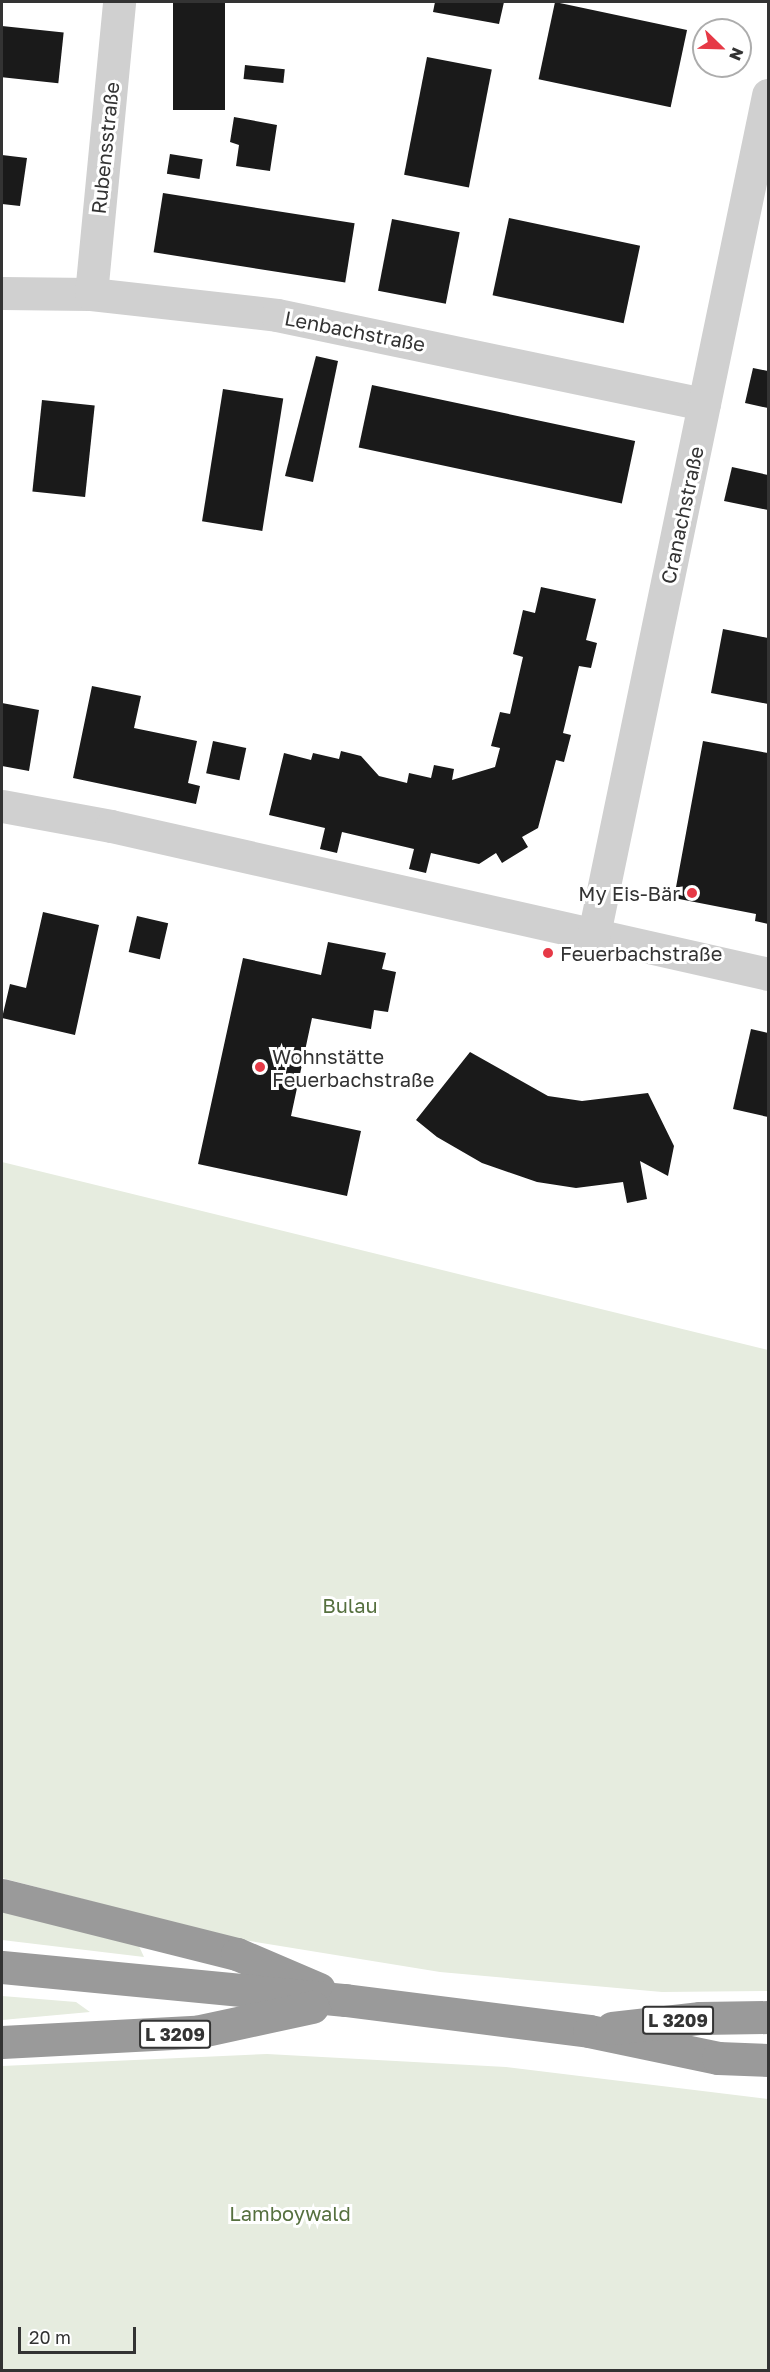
<!DOCTYPE html>
<meta charset="utf-8">
<style>
body{margin:0}
#map{position:relative;width:770px;height:2372px;overflow:hidden;background:#fff;font-family:"Golos Text",sans-serif}
div>[style]{position:absolute}
[style*='--x']{left:calc(var(--x)*1px);top:calc(var(--y)*1px);width:calc(var(--w)*1px);rotate:calc(var(--a)*1deg)}
.green>*{inset:0;background:#e6ecdf}
.building>*{inset:0;background:#1a1a1a;transform-origin:0 0}
.street>*{height:33px;margin:-16.5px;padding:0 16.5px;transform-origin:16.5px;border-radius:16.5px;background:#d0d0d0}
.highway>*{height:33px;margin:-16.5px;padding:0 16.5px;transform-origin:16.5px;border-radius:16.5px;background:#9a9a9a}
.dots>*{width:16px;height:16px;translate:-50% -50%;box-sizing:border-box;border:3px solid #fff;border-radius:50%}
span{translate:-50% -50%;white-space:nowrap;text-align:center;line-height:1.15;-webkit-text-stroke:6px #fff;paint-order:stroke}
.shield-label span{padding:2px 4px;background:#fff;border:2px solid;border-radius:4px;-webkit-text-stroke-width:0}
.shield-label{font-size:18px;color:#333;font-weight:700}
.street-label{font-size:20px;color:#333}
.poi-label{font-size:20px;color:#333}
.right{translate:-100% -50%;text-align:right}
.left{translate:0 -50%;text-align:left}
.park-label{font-size:20px;color:#56703f}
.frame{position:absolute;inset:0;border:3px solid #333;pointer-events:none}
.north{position:absolute;left:692px;top:18px;width:60px;height:60px;box-sizing:border-box;background:#fff;border:2px solid #adadad;border-radius:50%;rotate:113deg;font-size:16px;font-weight:700;line-height:24px;text-align:center;color:#333}
.north::after{content:'';display:block;margin:auto;width:21px;height:27px;background:#e63946;clip-path:polygon(50% 0,100% 100%,50% 72%,0 100%)}
.scale{position:absolute;left:18px;top:2327px;width:118px;height:27px;box-sizing:border-box;border:3px solid #333;border-top:0;padding-left:8px;font-size:18px;line-height:21px;white-space:nowrap;color:#333;-webkit-text-stroke:4px #fff;paint-order:stroke}
</style>
<div id="map">
<div class="green">
<i style="clip-path:polygon(2px 1162px,768px 1350px,768px 1991px,662px 1992px,440px 1972px,231px 1938px,2px 1878px)"></i>
<i style="clip-path:polygon(2px 1909px,138px 1944px,144px 1957px,2px 1940px)"></i>
<i style="clip-path:polygon(2px 1996px,76px 2002px,90px 2012px,2px 2020px)"></i>
<i style="clip-path:polygon(267px 2054px,506px 2067px,768px 2099px,768px 2370px,2px 2370px,2px 2066px)"></i>
</div>
<div class="building">
<i style="left:173px;top:2px;width:52px;height:108px"></i>
<i style="clip-path:polygon(435px 2px,504px 2px,499px 24px,433px 12px)"></i>
<i style="left:555px;top:2px;width:135px;height:79px;rotate:12deg"></i>
<i style="left:2px;top:26px;width:62px;height:51px;rotate:6deg"></i>
<i style="left:427px;top:57px;width:66px;height:120px;rotate:11deg"></i>
<i style="left:245px;top:65px;width:40px;height:14px;rotate:6deg"></i>
<i style="clip-path:polygon(234px 117px,277px 125px,270px 171px,236px 166px,239px 145px,230px 142px)"></i>
<i style="left:170px;top:154px;width:33px;height:20px;rotate:9deg"></i>
<i style="clip-path:polygon(2px 155px,27px 158px,20px 206px,2px 204px)"></i>
<i style="left:163px;top:193px;width:194px;height:60px;rotate:9deg"></i>
<i style="left:509px;top:218px;width:134px;height:79px;rotate:12deg"></i>
<i style="left:392px;top:219px;width:69px;height:73px;rotate:11deg"></i>
<i style="clip-path:polygon(316px 356px,338px 361px,313px 482px,285px 476px)"></i>
<i style="clip-path:polygon(753px 368px,768px 371px,768px 408px,745px 403px)"></i>
<i style="left:372px;top:385px;width:269px;height:64px;rotate:12deg"></i>
<i style="left:223px;top:389px;width:61px;height:134px;rotate:9deg"></i>
<i style="left:42px;top:400px;width:53px;height:92px;rotate:6deg"></i>
<i style="clip-path:polygon(732px 467px,768px 475px,768px 510px,724px 501px)"></i>
<i style="clip-path:polygon(541px 587px,596px 599px,586px 640px,597px 643px,591px 668px,579px 666px,563px 733px,571px 735px,564px 762px,556px 760px,538px 828px,522px 837px,528px 847px,502px 863px,496px 853px,479px 864px,431px 853px,426px 873px,409px 869px,414px 849px,342px 832px,337px 853px,320px 849px,325px 828px,269px 815px,284px 753px,311px 760px,313px 753px,339px 759px,341px 751px,361px 756px,379px 776px,407px 783px,409px 773px,431px 778px,434px 765px,454px 769px,452px 780px,495px 767px,500px 748px,491px 746px,500px 712px,510px 714px,523px 657px,513px 654px,523px 610px,535px 613px)"></i>
<i style="clip-path:polygon(723px 629px,768px 638px,768px 704px,711px 693px)"></i>
<i style="clip-path:polygon(92px 686px,141px 696px,134px 728px,197px 741px,188px 783px,200px 786px,196px 804px,73px 778px)"></i>
<i style="clip-path:polygon(2px 703px,39px 710px,29px 771px,2px 766px)"></i>
<i style="left:213px;top:741px;width:34px;height:33px;rotate:12deg"></i>
<i style="clip-path:polygon(703px 741px,768px 753px,768px 924px,755px 921px,756px 914px,674px 898px)"></i>
<i style="clip-path:polygon(43px 912px,99px 925px,75px 1035px,2px 1018px,10px 984px,26px 988px)"></i>
<i style="left:137px;top:916px;width:32px;height:37px;rotate:13deg"></i>
<i style="clip-path:polygon(328px 942px,386px 953px,382px 969px,396px 972px,388px 1012px,374px 1010px,371px 1029px,312px 1018px,291px 1116px,361px 1131px,347px 1196px,198px 1164px,243px 958px,321px 975px)"></i>
<i style="clip-path:polygon(751px 1029px,768px 1033px,768px 1117px,733px 1109px)"></i>
<i style="clip-path:polygon(470px 1052px,548px 1096px,582px 1101px,648px 1093px,674px 1146px,668px 1176px,640px 1161px,647px 1199px,627px 1203px,623px 1182px,576px 1188px,537px 1182px,482px 1163px,437px 1137px,416px 1120px)"></i>
</div>
<div class="street">
<i style="--x:2;--y:293;--w:89;--a:0.6"></i>
<i style="--x:91;--y:294;--w:187;--a:6.4"></i>
<i style="--x:277;--y:315;--w:436;--a:11.8"></i>
<i style="--x:91;--y:294;--w:293;--a:-84.5"></i>
<i style="--x:2;--y:806;--w:111;--a:10.4"></i>
<i style="--x:111;--y:826;--w:673;--a:12.69"></i>
<i style="--x:594;--y:934;--w:857;--a:-78.28"></i>
</div>
<div class="highway">
<i style="--x:2;--y:1895;--w:242;--a:14.1"></i>
<i style="--x:237;--y:1954;--w:89;--a:23.1"></i>
<i style="--x:2;--y:1967;--w:345;--a:5.5"></i>
<i style="--x:345;--y:2000;--w:246;--a:7.2"></i>
<i style="--x:589;--y:2031;--w:132;--a:11.8"></i>
<i style="--x:718;--y:2058;--w:50;--a:2.3"></i>
<i style="--x:612;--y:2028;--w:89;--a:-6.5"></i>
<i style="--x:700;--y:2018;--w:68;--a:-0.8"></i>
<i style="--x:2;--y:2042;--w:194;--a:-3"></i>
<i style="--x:196;--y:2032;--w:119;--a:-12.2"></i>
</div>
<div class="dots">
<i style="left:692px;top:893px;background:#e63946"></i>
<i style="left:548px;top:953px;background:#e63946"></i>
<i style="left:260px;top:1067px;background:#e63946"></i>
</div>
<div class="shield-label">
<span style="left:678px;top:2020px">L 3209</span>
<span style="left:175px;top:2034px">L 3209</span>
</div>
<div class="street-label">
<span style="left:105px;top:148px;rotate:-84deg">Rubensstraße</span>
<span style="left:355px;top:331px;rotate:11deg">Lenbachstraße</span>
<span style="left:682px;top:515px;rotate:-78deg">Cranachstraße</span>
</div>
<div class="poi-label">
<span class="right" style="left:680px;top:893px">My Eis-Bär</span>
<span class="left" style="left:560px;top:953px">Feuerbachstraße</span>
<span class="left" style="left:272px;top:1068px">Wohnstätte<br>Feuerbachstraße</span>
</div>
<div class="park-label">
<span style="left:350px;top:1605px">Bulau</span>
<span style="left:290px;top:2213px">Lamboywald</span>
</div>
<div class="frame"></div>
<div class="north">N</div>
<div class="scale">20 m</div>
</div>
